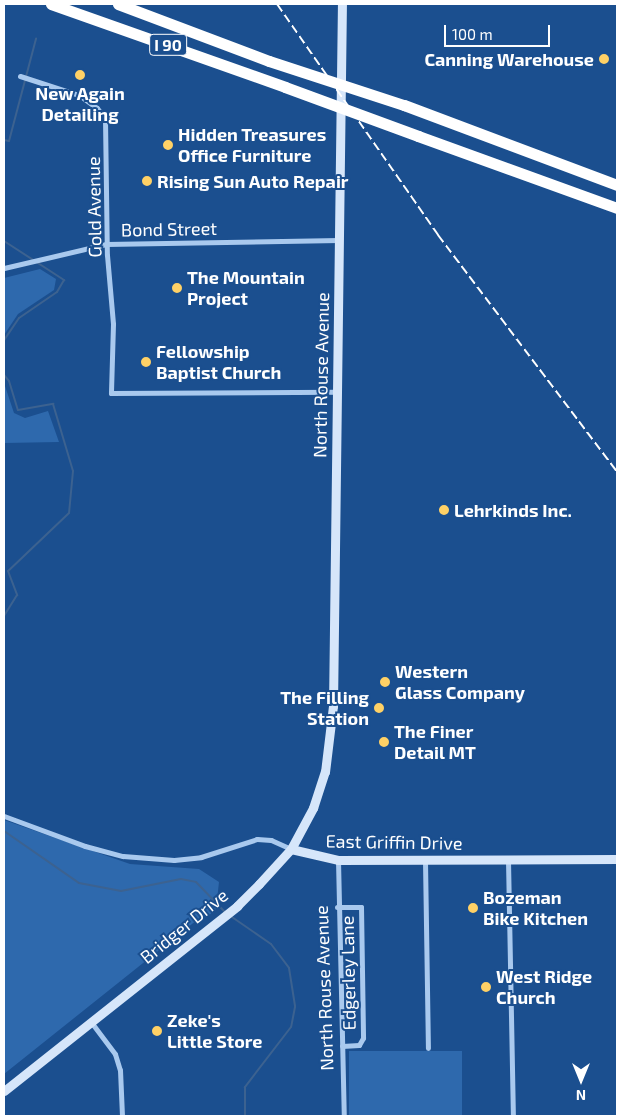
<!DOCTYPE html>
<style>
body{margin:0}
#map{position:relative;width:621px;height:1120px;overflow:hidden;background:#1b4f8f;font-family:"Exo 2",sans-serif}
div>[style]{position:absolute}
[style*='--x']{left:calc(var(--x)*1px);top:calc(var(--y)*1px);width:calc(var(--w)*1px);rotate:calc(var(--a)*1deg)}
.green>*{inset:0;background:#2e69ad;transform-origin:0 0}
.stream>*{height:2px;margin:-1px;padding:0 1px;transform-origin:1px;border-radius:1px;background:#3c6290}
.minor>*{height:5px;margin:-2.5px;padding:0 2.5px;transform-origin:2.5px;border-radius:2.5px;background:#a9c9ee}
.secondary>*{height:9px;margin:-4.5px;padding:0 4.5px;transform-origin:4.5px;border-radius:4.5px;background:#d6e6fa}
.motorway>*{height:11px;margin:-5.5px;padding:0 5.5px;transform-origin:5.5px;border-radius:5.5px;background:#fff}
.rail>*{height:2px;margin-top:-1px;transform-origin:0;background:repeating-linear-gradient(90deg,#fff 0 9px,transparent 0 13px)}
.motorway-bridge>*{height:11px;margin:-5.5px;padding:0 5.5px;transform-origin:5.5px;border-radius:5.5px;background:#fff}
.dots>*{width:14px;height:14px;translate:-50% -50%;box-sizing:border-box;border:2px solid #1b4f8f;border-radius:50%}
span{translate:-50% -50%;white-space:nowrap;text-align:center;line-height:1.15;-webkit-text-stroke:4px #1b4f8f;paint-order:stroke}
.shield-label span{padding:1px 4px;background:#1b4f8f;border:1px solid;border-radius:4px;-webkit-text-stroke-width:0}
.shield-label{font-size:16px;color:#fff;font-weight:700}
.poi-label{font-size:18px;color:#fff;font-weight:700}
.right{translate:-100% -50%;text-align:right}
.left{translate:0 -50%;text-align:left}
.street-label{font-size:18px;color:#fff}
.frame{position:absolute;inset:0;border:5px solid #fff;pointer-events:none}
.north{position:absolute;left:556px;top:1055px;width:50px;height:50px;-webkit-text-stroke:4px #1b4f8f;paint-order:stroke;rotate:180deg;font-size:14px;font-weight:700;line-height:20px;text-align:center;color:#fff}
.north::after{content:'';display:block;margin:auto;width:18px;height:22px;background:#fff;clip-path:polygon(50% 0,100% 100%,50% 72%,0 100%)}
.scale{position:absolute;left:444px;top:25px;width:106px;height:22px;box-sizing:border-box;border:2px solid #fff;border-top:0;padding-left:6px;font-size:15px;line-height:18px;white-space:nowrap;color:#fff;-webkit-text-stroke:4px #1b4f8f;paint-order:stroke}
</style>
<div id="map">
<div class="green">
<i style="clip-path:polygon(40px 269px,56px 279px,54px 290px,18px 314px,4px 335px,4px 278px)"></i>
<i style="clip-path:polygon(4px 383px,14px 413px,25px 418px,48px 411px,59px 442px,4px 443px)"></i>
<i style="clip-path:polygon(4px 820px,130px 864px,199px 869px,219px 882px,216px 909px,206px 918px,202px 916px,4px 1074px)"></i>
<i style="left:462px;top:1051px;width:65px;height:113px;rotate:90deg"></i>
</div>
<div class="stream">
<i style="--x:4;--y:140;--w:5;--a:11"></i>
<i style="--x:9;--y:141;--w:106;--a:-75.2"></i>
<i style="--x:4;--y:241;--w:72;--a:33"></i>
<i style="--x:64;--y:280;--w:14;--a:120"></i>
<i style="--x:57;--y:292;--w:46;--a:145.6"></i>
<i style="--x:19;--y:318;--w:27;--a:124"></i>
<i style="--x:4;--y:375;--w:8;--a:50"></i>
<i style="--x:9;--y:381;--w:30;--a:73"></i>
<i style="--x:18;--y:410;--w:36;--a:-10"></i>
<i style="--x:53;--y:404;--w:70;--a:73.4"></i>
<i style="--x:73;--y:471;--w:42;--a:95.4"></i>
<i style="--x:69;--y:513;--w:84;--a:136.4"></i>
<i style="--x:8;--y:571;--w:26;--a:69"></i>
<i style="--x:17;--y:595;--w:25;--a:122"></i>
<i style="--x:4;--y:831;--w:91;--a:34.7"></i>
<i style="--x:79;--y:883;--w:43;--a:10.8"></i>
<i style="--x:121;--y:891;--w:61;--a:-11.3"></i>
<i style="--x:181;--y:879;--w:15;--a:11"></i>
<i style="--x:196;--y:882;--w:42;--a:46"></i>
<i style="--x:229;--y:915;--w:51;--a:34.6"></i>
<i style="--x:271;--y:944;--w:30;--a:53"></i>
<i style="--x:289;--y:968;--w:39;--a:81"></i>
<i style="--x:295;--y:1007;--w:20;--a:101"></i>
<i style="--x:291;--y:1027;--w:76;--a:127.5"></i>
<i style="--x:245;--y:1087;--w:29;--a:90"></i>
</div>
<div class="minor">
<i style="--x:20;--y:76;--w:62;--a:17.9"></i>
<i style="--x:79;--y:95;--w:22;--a:36"></i>
<i style="--x:97;--y:108;--w:14;--a:54"></i>
<i style="--x:105;--y:119;--w:136;--a:89.2"></i>
<i style="--x:107;--y:255;--w:69;--a:85"></i>
<i style="--x:113;--y:324;--w:69;--a:91.7"></i>
<i style="--x:111;--y:393;--w:226;--a:-0.3"></i>
<i style="--x:4;--y:268;--w:105;--a:-13.2"></i>
<i style="--x:106;--y:244;--w:233;--a:-1"></i>
<i style="--x:4;--y:816;--w:86;--a:20.3"></i>
<i style="--x:85;--y:846;--w:39;--a:15"></i>
<i style="--x:123;--y:856;--w:51;--a:4.5"></i>
<i style="--x:174;--y:860;--w:27;--a:-6"></i>
<i style="--x:201;--y:857;--w:59;--a:-17.8"></i>
<i style="--x:257;--y:839;--w:14;--a:4"></i>
<i style="--x:271;--y:840;--w:22;--a:24"></i>
<i style="--x:338;--y:860;--w:256;--a:88.7"></i>
<i style="--x:508;--y:860;--w:256;--a:88.9"></i>
<i style="--x:425;--y:861;--w:187;--a:89.1"></i>
<i style="--x:337;--y:907;--w:24;--a:0"></i>
<i style="--x:361;--y:907;--w:131;--a:89.1"></i>
<i style="--x:363;--y:1038;--w:8;--a:120"></i>
<i style="--x:359;--y:1045;--w:17;--a:177"></i>
<i style="--x:91;--y:1022;--w:40;--a:53"></i>
<i style="--x:115;--y:1054;--w:17;--a:73"></i>
<i style="--x:120;--y:1070;--w:46;--a:87.5"></i>
</div>
<div class="secondary">
<i style="--x:291;--y:849;--w:48;--a:13.2"></i>
<i style="--x:338;--y:860;--w:279;--a:-0.2"></i>
<i style="--x:4;--y:1091;--w:298;--a:-38.4"></i>
<i style="--x:237;--y:906;--w:31;--a:-45"></i>
<i style="--x:259;--y:884;--w:47;--a:-47.6"></i>
<i style="--x:291;--y:849;--w:47;--a:-61.8"></i>
<i style="--x:313;--y:808;--w:38;--a:-72"></i>
<i style="--x:325;--y:772;--w:66;--a:-83.1"></i>
<i style="--x:333;--y:706;--w:702;--a:-89.27"></i>
</div>
<div class="motorway">
<i style="--x:51;--y:4;--w:248;--a:19.5"></i>
<i style="--x:118;--y:4;--w:161;--a:20.7"></i>
<i style="--x:404;--y:105;--w:228;--a:20.6"></i>
<i style="--x:418;--y:136;--w:212;--a:19.9"></i>
</div>
<div class="rail">
<i style="--x:277;--y:4;--w:282;--a:55.1"></i>
<i style="--x:438;--y:235;--w:297;--a:52.9"></i>
</div>
<div class="motorway-bridge">
<i style="--x:269;--y:61;--w:142;--a:18.1"></i>
<i style="--x:285;--y:87;--w:142;--a:20.2"></i>
</div>
<div class="dots">
<i style="left:604px;top:59px;background:#ffd166"></i>
<i style="left:80px;top:75px;background:#ffd166"></i>
<i style="left:168px;top:145px;background:#ffd166"></i>
<i style="left:147px;top:181px;background:#ffd166"></i>
<i style="left:177px;top:288px;background:#ffd166"></i>
<i style="left:146px;top:362px;background:#ffd166"></i>
<i style="left:444px;top:510px;background:#ffd166"></i>
<i style="left:385px;top:682px;background:#ffd166"></i>
<i style="left:379px;top:708px;background:#ffd166"></i>
<i style="left:384px;top:742px;background:#ffd166"></i>
<i style="left:473px;top:908px;background:#ffd166"></i>
<i style="left:486px;top:987px;background:#ffd166"></i>
<i style="left:157px;top:1031px;background:#ffd166"></i>
</div>
<div class="shield-label">
<span style="left:168px;top:45px">I 90</span>
</div>
<div class="poi-label">
<span class="right" style="left:594px;top:59px">Canning Warehouse</span>
<span style="left:80px;top:104px">New Again<br>Detailing</span>
<span class="left" style="left:178px;top:145px">Hidden Treasures<br>Office Furniture</span>
<span class="left" style="left:157px;top:181px">Rising Sun Auto Repair</span>
<span class="left" style="left:187px;top:288px">The Mountain<br>Project</span>
<span class="left" style="left:156px;top:362px">Fellowship<br>Baptist Church</span>
<span class="left" style="left:454px;top:510px">Lehrkinds Inc.</span>
<span class="left" style="left:395px;top:682px">Western<br>Glass Company</span>
<span class="right" style="left:369px;top:708px">The Filling<br>Station</span>
<span class="left" style="left:394px;top:742px">The Finer<br>Detail MT</span>
<span class="left" style="left:483px;top:908px">Bozeman<br>Bike Kitchen</span>
<span class="left" style="left:496px;top:987px">West Ridge<br>Church</span>
<span class="left" style="left:167px;top:1031px">Zeke's<br>Little Store</span>
</div>
<div class="street-label">
<span style="left:94px;top:207px;rotate:-91deg">Gold Avenue</span>
<span style="left:169px;top:229px;rotate:-1deg">Bond Street</span>
<span style="left:321px;top:375px;rotate:-89deg">North Rouse Avenue</span>
<span style="left:394px;top:842px;rotate:1deg">East Griffin Drive</span>
<span style="left:184px;top:926px;rotate:-39deg">Bridger Drive</span>
<span style="left:348px;top:973px;rotate:-91deg">Edgerley Lane</span>
<span style="left:324px;top:988px;rotate:-92deg">North Rouse Avenue</span>
</div>
<div class="frame"></div>
<div class="north">N</div>
<div class="scale">100 m</div>
</div>
